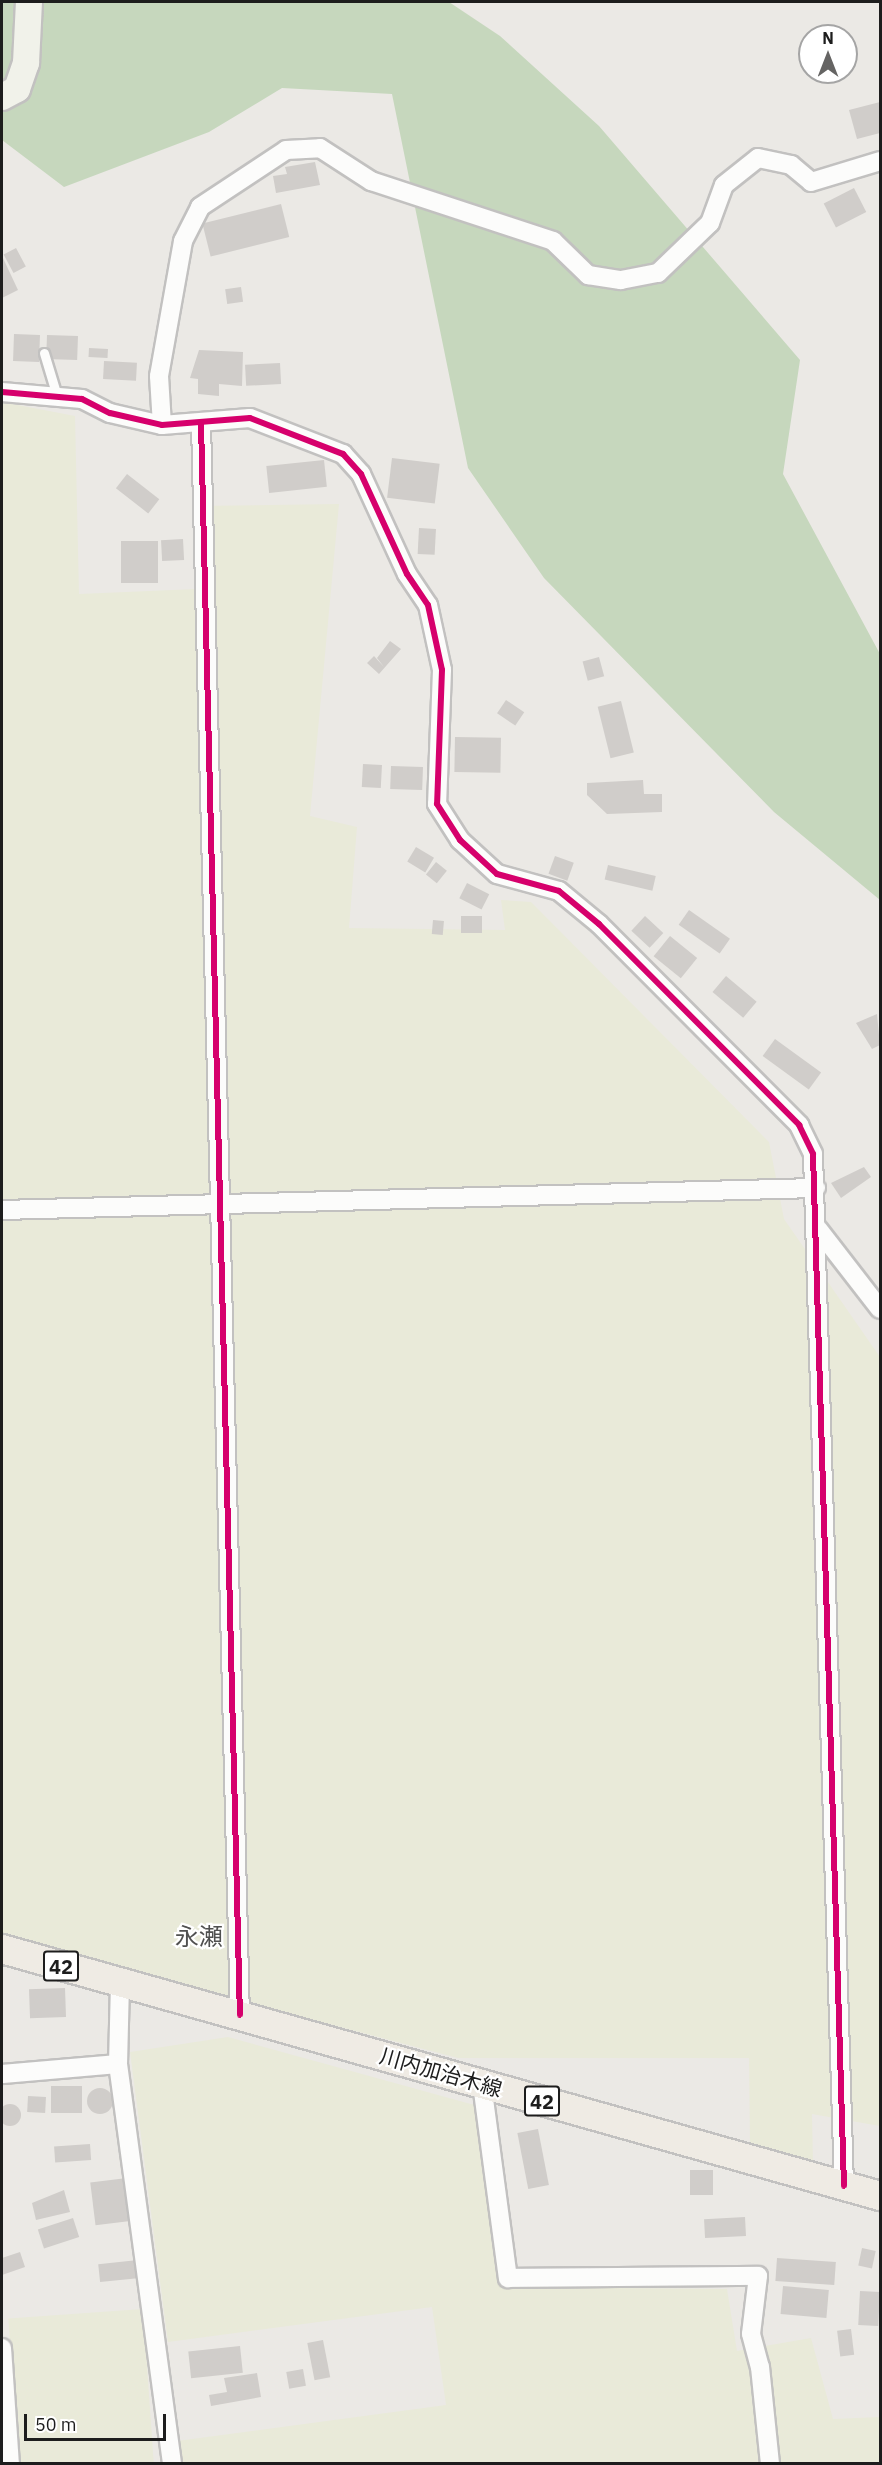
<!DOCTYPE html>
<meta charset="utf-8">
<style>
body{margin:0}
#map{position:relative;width:882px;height:2465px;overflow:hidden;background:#ebe9e5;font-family:"IBM Plex Sans","Noto Sans JP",sans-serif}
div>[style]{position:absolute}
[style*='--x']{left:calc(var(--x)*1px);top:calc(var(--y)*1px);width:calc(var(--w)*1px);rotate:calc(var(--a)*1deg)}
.farmland>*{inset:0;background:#e9ead9;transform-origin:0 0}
.forest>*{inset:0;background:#c6d7bd}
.building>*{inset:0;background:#d0cdca;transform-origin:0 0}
.round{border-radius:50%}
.roads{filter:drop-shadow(2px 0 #c2c1c0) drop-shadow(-2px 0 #c2c1c0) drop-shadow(0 2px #c2c1c0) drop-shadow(0 -2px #c2c1c0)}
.lane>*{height:9px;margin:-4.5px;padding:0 4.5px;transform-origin:4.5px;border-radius:4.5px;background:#fcfcfb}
.street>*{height:18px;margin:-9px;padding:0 9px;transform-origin:9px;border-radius:9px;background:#fcfcfb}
.secondary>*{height:26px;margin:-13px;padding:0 13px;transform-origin:13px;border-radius:13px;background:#f1f2ea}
.primary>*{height:28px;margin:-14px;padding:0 14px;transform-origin:14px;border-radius:14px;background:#efebe4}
.cycleway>*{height:6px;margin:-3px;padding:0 3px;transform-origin:3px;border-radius:3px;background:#d6006c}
span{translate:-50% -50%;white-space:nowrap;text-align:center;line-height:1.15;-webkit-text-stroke:4.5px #fff;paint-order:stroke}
.shield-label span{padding:2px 4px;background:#fff;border:2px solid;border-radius:4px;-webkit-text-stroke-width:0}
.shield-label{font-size:20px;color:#1d1d1d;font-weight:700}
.street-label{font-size:21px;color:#1d1d1d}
.quarter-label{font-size:24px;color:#505050}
.frame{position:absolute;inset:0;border:3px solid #1d1d1d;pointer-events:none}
.north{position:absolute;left:798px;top:24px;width:60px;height:60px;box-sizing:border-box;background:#fff;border:2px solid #a5a5a5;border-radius:50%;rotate:0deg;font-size:16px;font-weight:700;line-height:24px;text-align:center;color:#1d1d1d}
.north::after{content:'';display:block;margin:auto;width:21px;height:27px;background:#656463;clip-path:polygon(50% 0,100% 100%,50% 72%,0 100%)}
.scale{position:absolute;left:24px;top:2414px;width:142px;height:27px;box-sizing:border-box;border:3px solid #1d1d1d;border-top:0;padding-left:8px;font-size:18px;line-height:21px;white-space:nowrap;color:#1d1d1d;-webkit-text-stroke:4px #fff;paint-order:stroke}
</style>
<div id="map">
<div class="farmland">
<i style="clip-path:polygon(2px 402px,75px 416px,79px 594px,196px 589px,196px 506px,339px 504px,310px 816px,357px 827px,349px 928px,505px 930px,501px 900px,531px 902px,769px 1142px,784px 1219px,880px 1357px,880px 2126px,812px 2114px,813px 2165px,750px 2146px,749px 2058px,458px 2058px,2px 1938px)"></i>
<i style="clip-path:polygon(228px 2037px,478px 2106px,506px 2287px,727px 2289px,737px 2351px,811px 2338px,833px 2419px,880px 2417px,880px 2463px,180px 2463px,177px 2441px,446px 2405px,432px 2307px,168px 2342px,130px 2052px)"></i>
<i style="left:143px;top:2309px;width:154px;height:135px;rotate:86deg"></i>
</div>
<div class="forest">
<i style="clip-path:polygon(2px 2px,449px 2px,500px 36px,599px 126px,800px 360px,783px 474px,880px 654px,880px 900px,774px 812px,544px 578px,468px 468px,392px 94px,282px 88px,209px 132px,64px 187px,2px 140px)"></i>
</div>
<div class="building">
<i style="clip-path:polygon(880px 102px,880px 133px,857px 139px,849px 110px)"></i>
<i style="clip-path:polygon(315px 162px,320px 185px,276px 193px,273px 176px,287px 174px,285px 167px)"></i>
<i style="left:854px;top:188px;width:27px;height:34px;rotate:63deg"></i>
<i style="left:281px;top:204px;width:34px;height:81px;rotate:76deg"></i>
<i style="left:16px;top:248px;width:21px;height:14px;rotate:62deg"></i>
<i style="clip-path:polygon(2px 256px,18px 290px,2px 298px)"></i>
<i style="left:241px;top:287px;width:15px;height:16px;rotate:82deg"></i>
<i style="left:14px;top:334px;width:26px;height:27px;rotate:2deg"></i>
<i style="left:47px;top:335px;width:31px;height:24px;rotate:2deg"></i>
<i style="left:89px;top:348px;width:19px;height:9px;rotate:3deg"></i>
<i style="clip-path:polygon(199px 350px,243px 352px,242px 386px,219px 384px,219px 396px,198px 394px,198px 379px,190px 378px)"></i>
<i style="left:104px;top:361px;width:33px;height:18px;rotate:3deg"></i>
<i style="left:280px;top:363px;width:21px;height:35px;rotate:87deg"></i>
<i style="left:392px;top:458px;width:48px;height:40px;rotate:7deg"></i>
<i style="left:324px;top:460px;width:27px;height:58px;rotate:84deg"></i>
<i style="left:127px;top:474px;width:41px;height:18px;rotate:38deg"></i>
<i style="left:419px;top:528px;width:17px;height:26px;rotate:3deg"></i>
<i style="left:183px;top:539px;width:21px;height:22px;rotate:87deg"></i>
<i style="left:121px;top:541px;width:37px;height:42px"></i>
<i style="clip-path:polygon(390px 641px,401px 649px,379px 674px,367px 663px,374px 656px,384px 667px,377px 658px)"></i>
<i style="left:599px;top:657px;width:20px;height:17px;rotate:75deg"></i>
<i style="left:506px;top:700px;width:22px;height:16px;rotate:34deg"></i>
<i style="left:621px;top:701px;width:53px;height:24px;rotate:76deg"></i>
<i style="left:455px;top:737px;width:46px;height:35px;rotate:1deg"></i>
<i style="left:363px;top:764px;width:19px;height:23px;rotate:3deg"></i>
<i style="left:391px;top:766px;width:32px;height:23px;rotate:2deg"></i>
<i style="clip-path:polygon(643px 780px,644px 794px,662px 794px,662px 812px,607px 814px,587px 795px,587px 783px)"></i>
<i style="left:416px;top:847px;width:21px;height:17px;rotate:31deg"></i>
<i style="left:555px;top:856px;width:20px;height:19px;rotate:20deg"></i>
<i style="left:436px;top:862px;width:14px;height:16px;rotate:39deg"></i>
<i style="left:608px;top:865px;width:49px;height:15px;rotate:13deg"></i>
<i style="left:467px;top:883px;width:25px;height:17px;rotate:27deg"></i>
<i style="left:689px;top:910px;width:50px;height:18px;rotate:35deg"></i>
<i style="left:482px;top:916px;width:17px;height:21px;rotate:90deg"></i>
<i style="left:645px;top:916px;width:25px;height:20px;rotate:43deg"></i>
<i style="left:433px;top:920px;width:11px;height:14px;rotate:5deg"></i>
<i style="left:670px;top:936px;width:35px;height:26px;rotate:39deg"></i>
<i style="left:726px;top:976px;width:40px;height:21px;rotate:40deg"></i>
<i style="clip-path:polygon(877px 1014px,880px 1045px,872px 1049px,856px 1023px)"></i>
<i style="left:775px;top:1039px;width:57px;height:21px;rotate:36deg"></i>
<i style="clip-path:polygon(864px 1167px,871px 1177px,841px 1198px,831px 1183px)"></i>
<i style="left:65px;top:1988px;width:29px;height:36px;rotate:88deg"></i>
<i style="left:51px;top:2086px;width:31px;height:27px"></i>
<i class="round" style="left:87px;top:2088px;width:26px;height:26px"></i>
<i style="left:28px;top:2096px;width:18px;height:16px;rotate:3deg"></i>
<i class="round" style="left:-1px;top:2104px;width:22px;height:22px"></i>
<i style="left:538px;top:2129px;width:57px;height:21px;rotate:79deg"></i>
<i style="left:90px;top:2144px;width:16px;height:36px;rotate:86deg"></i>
<i style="left:690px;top:2170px;width:23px;height:25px"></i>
<i style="left:127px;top:2178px;width:43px;height:37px;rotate:83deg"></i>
<i style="clip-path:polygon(64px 2190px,70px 2212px,36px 2220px,32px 2203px)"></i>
<i style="left:745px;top:2217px;width:19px;height:41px;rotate:87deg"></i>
<i style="left:73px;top:2218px;width:20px;height:37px;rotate:72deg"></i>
<i style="left:862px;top:2248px;width:14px;height:18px;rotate:12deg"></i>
<i style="clip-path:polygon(20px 2252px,25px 2267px,2px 2275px,2px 2258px)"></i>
<i style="left:777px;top:2258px;width:59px;height:23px;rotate:4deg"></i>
<i style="left:138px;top:2260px;width:18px;height:40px;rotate:84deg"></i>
<i style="left:783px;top:2286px;width:46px;height:28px;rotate:5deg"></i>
<i style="left:860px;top:2291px;width:20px;height:34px;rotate:3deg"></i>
<i style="left:851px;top:2329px;width:26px;height:14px;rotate:83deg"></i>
<i style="left:323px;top:2340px;width:38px;height:16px;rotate:79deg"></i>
<i style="left:240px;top:2346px;width:27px;height:52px;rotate:84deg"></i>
<i style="left:303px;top:2369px;width:17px;height:17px;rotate:80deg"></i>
<i style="clip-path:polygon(257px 2373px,261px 2397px,211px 2406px,209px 2395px,227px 2392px,224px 2378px)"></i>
</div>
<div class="roads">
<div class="lane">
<i style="--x:44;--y:353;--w:45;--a:73.2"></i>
</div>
<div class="street">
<i style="--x:2;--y:392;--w:80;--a:5"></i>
<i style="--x:82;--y:399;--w:31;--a:27"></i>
<i style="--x:110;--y:413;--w:53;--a:13"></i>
<i style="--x:162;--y:425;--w:88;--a:-4.5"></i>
<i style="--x:250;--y:418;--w:100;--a:21.2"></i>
<i style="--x:343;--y:454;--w:27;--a:48"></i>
<i style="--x:361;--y:474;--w:110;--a:65.3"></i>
<i style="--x:407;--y:574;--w:37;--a:56"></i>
<i style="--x:428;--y:605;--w:66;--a:77.8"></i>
<i style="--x:442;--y:670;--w:134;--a:92.1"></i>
<i style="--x:437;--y:804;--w:43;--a:57.4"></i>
<i style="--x:460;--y:840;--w:50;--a:42.6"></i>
<i style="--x:497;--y:874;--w:64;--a:15.3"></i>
<i style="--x:559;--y:891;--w:52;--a:39.5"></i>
<i style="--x:599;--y:924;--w:284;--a:45.1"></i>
<i style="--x:799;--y:1125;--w:32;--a:64"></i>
<i style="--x:813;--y:1154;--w:1032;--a:88.28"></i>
<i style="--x:201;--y:423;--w:1592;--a:88.6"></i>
<i style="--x:162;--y:425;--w:49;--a:-93.5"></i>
<i style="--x:159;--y:376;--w:137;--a:-79.9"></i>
<i style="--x:183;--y:241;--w:38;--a:-63"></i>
<i style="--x:200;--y:207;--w:103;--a:-33.5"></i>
<i style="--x:286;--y:150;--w:34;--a:-3"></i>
<i style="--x:320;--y:148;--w:61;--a:32.9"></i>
<i style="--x:371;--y:181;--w:192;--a:18.2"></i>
<i style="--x:553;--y:241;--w:49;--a:44.2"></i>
<i style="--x:588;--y:275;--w:33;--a:9"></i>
<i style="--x:621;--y:280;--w:38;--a:-11"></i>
<i style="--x:658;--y:273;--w:72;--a:-43.9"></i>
<i style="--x:710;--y:223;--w:40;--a:-69.8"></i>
<i style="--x:724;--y:185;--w:43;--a:-38.5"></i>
<i style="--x:758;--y:158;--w:34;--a:12"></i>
<i style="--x:791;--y:165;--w:26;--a:40"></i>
<i style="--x:811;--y:182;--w:72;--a:-16.9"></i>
<i style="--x:2;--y:1210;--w:814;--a:-1.55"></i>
<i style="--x:818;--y:1229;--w:101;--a:52.2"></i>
<i style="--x:120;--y:1983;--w:81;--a:91.4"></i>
<i style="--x:118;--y:2064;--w:404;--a:82.3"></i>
<i style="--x:2;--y:2074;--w:116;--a:-4.9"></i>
<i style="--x:482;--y:2084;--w:196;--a:82.4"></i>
<i style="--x:508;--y:2278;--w:250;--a:-0.5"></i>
<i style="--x:758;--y:2276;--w:58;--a:96.9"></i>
<i style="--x:751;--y:2334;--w:34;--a:75"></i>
<i style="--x:760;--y:2367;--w:98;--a:84.1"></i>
<i style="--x:2;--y:2348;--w:116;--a:86.1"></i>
</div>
<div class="secondary">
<i style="--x:2;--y:97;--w:17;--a:-28"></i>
<i style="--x:17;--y:89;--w:28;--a:-71"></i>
<i style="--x:26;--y:63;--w:61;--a:-87.2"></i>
</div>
<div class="primary">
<i style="--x:2;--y:1949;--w:912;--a:15.71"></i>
</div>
</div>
<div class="cycleway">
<i style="--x:2;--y:392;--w:80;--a:5"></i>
<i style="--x:82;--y:399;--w:31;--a:27"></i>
<i style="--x:110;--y:413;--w:53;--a:13"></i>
<i style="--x:162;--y:425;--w:88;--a:-4.5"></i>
<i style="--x:250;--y:418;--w:100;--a:21.2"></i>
<i style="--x:343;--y:454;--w:27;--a:48"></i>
<i style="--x:361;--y:474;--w:110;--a:65.3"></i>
<i style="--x:407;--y:574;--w:37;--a:56"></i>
<i style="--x:428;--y:605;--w:66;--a:77.8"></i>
<i style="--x:442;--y:670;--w:134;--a:92.1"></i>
<i style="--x:437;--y:804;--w:43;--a:57.4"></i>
<i style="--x:460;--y:840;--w:50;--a:42.6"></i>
<i style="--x:497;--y:874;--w:64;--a:15.3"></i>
<i style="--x:559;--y:891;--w:52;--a:39.5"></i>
<i style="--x:599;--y:924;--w:284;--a:45.1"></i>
<i style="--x:799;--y:1125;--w:32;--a:64"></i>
<i style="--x:813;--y:1154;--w:1032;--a:88.28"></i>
<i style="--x:201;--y:423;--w:1592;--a:88.6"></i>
</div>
<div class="shield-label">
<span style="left:61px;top:1966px">42</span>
<span style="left:542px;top:2101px">42</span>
</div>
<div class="street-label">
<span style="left:441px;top:2072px;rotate:16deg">川内加治木線</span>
</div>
<div class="quarter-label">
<span style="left:199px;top:1937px">永瀬</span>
</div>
<div class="frame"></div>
<div class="north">N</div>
<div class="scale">50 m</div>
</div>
